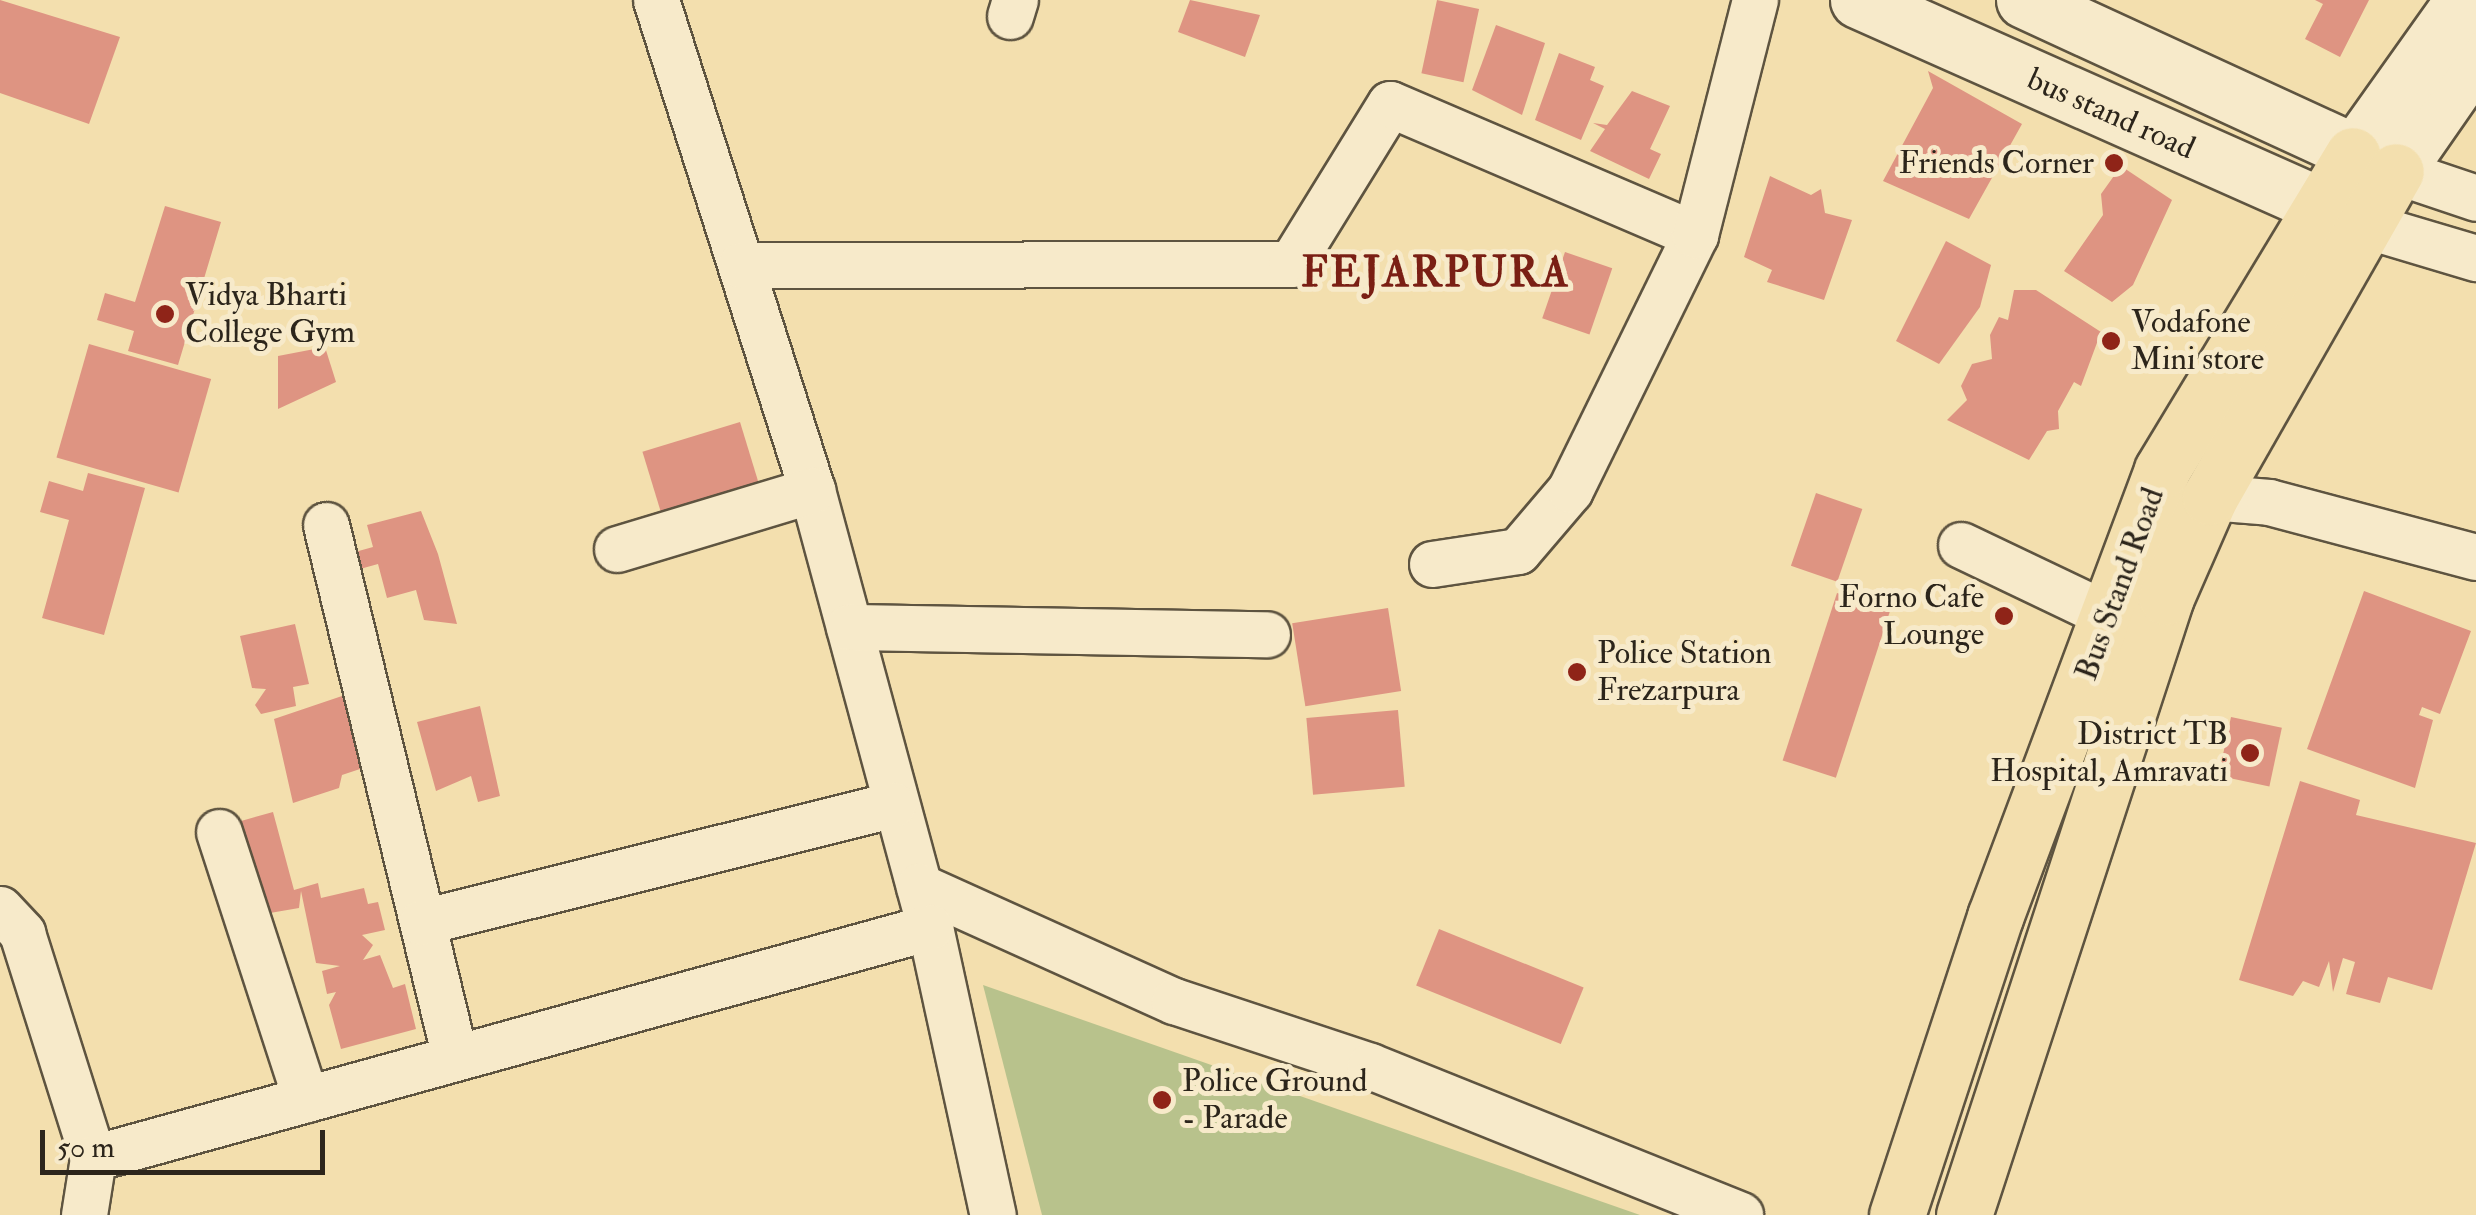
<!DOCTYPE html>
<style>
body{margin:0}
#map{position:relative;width:2476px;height:1215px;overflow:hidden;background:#f3dfae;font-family:"IM FELL Double Pica",serif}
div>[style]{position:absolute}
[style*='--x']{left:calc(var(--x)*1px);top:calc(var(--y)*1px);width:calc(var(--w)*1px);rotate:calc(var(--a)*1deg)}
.green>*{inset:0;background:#b8c28c}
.building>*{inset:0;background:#de9482;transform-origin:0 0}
.roads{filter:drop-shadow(2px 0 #5e5440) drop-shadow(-2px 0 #5e5440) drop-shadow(0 2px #5e5440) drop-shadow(0 -2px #5e5440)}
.minor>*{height:45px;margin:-22.5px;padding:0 22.5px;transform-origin:22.5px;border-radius:22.5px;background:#f7eaca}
.tertiary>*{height:55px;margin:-27.5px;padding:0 27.5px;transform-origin:27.5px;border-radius:27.5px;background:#f7eaca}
.primary>*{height:55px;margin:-27.5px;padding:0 27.5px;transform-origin:27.5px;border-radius:27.5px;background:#f3dfae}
.dots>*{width:28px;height:28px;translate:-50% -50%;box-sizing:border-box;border:5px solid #f7eaca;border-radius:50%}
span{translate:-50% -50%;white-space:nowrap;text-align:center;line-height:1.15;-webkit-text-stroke:10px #f7eaca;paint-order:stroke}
.street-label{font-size:32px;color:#2c251b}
.poi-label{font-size:32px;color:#2c251b}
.right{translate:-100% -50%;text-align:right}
.left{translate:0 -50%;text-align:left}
.district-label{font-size:42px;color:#7a1f14;font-weight:700;letter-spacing:2.5px}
.scale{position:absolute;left:40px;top:1130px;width:285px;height:45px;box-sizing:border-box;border:5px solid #2c251b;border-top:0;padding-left:12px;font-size:30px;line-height:35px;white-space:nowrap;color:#2c251b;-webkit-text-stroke:8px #f7eaca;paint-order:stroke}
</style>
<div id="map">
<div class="green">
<i style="clip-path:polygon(983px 985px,1640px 1215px,1042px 1215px)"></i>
</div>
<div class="building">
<i style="clip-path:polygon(0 0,120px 37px,89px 124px,0 93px)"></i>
<i style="clip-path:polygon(1190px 0,1260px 15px,1245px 57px,1178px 32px)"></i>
<i style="left:1437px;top:0;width:43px;height:75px;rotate:12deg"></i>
<i style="clip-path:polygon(2315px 0,2369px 0,2340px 57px,2305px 39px,2323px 4px)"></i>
<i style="clip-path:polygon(1496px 25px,1545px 43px,1522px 115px,1472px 90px)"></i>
<i style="clip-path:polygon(1559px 53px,1595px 67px,1590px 80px,1604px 86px,1581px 140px,1535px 120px)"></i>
<i style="clip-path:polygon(1928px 71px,2022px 124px,1969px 219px,1883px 181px,1933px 88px)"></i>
<i style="clip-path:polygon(1632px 91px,1670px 106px,1650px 149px,1661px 154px,1649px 179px,1590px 151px,1605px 129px,1593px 123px,1607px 125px)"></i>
<i style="clip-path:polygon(2121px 166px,2172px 200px,2133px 285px,2112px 302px,2064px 271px,2103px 215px,2101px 194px)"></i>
<i style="clip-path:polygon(1770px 176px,1811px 195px,1821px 189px,1825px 213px,1852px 220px,1824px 300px,1767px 282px,1772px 270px,1744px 257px)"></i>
<i style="clip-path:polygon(165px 206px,221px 222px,178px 365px,128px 351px,134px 331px,97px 320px,105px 293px,135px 302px)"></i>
<i style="clip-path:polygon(1946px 241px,1991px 265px,1980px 307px,1939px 364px,1896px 341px)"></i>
<i style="left:1565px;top:252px;width:50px;height:70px;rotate:19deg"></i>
<i style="clip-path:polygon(2014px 290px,2036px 290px,2101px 332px,2081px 386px,2074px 382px,2058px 411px,2059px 429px,2047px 431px,2029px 460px,1947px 420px,1967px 400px,1961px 386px,1972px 364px,1992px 359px,1990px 335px,1999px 317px,2008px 320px)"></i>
<i style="left:89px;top:344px;width:127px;height:118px;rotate:16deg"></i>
<i style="clip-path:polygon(325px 347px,336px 382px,278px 409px,278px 356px)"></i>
<i style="left:740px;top:422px;width:70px;height:102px;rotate:73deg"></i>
<i style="clip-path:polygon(88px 473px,145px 488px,104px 635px,42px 618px,69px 520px,40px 512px,49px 481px,83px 491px)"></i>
<i style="left:1816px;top:493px;width:49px;height:77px;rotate:19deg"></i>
<i style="clip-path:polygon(421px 511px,438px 554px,457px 624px,424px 620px,416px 590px,387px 598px,378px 564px,360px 569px,355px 552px,373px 547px,367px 525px)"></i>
<i style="clip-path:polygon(2364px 591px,2471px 631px,2440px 714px,2422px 707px,2419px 715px,2433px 720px,2415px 788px,2307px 749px)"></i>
<i style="left:1837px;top:593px;width:56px;height:176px;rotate:18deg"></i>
<i style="left:1388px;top:608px;width:84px;height:97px;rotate:81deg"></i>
<i style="clip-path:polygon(295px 624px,309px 684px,293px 687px,296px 706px,261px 714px,255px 705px,266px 689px,252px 688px,240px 636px)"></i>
<i style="clip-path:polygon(342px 696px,366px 767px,342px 775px,339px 788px,293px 803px,274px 719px)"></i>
<i style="clip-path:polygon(480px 706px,500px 796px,478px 802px,471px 776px,436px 791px,417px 722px)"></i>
<i style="left:1398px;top:710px;width:77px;height:92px;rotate:85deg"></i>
<i style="left:2231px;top:717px;width:52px;height:60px;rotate:12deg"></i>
<i style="clip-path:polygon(2300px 781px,2360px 800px,2356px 815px,2476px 843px,2432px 990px,2388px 977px,2380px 1003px,2346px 994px,2355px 962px,2343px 958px,2333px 992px,2329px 961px,2319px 987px,2303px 981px,2293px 996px,2239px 980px)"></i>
<i style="clip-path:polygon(273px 812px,294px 890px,318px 883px,321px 898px,364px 888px,368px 904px,378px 902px,385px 930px,362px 935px,373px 945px,363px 960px,380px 955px,393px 988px,405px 984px,416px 1029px,341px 1049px,329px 1005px,336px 992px,327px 994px,322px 971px,340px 966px,316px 963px,301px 891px,299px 908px,252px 916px,227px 825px)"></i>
<i style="left:1439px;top:929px;width:156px;height:61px;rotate:22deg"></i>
</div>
<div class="roads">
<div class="minor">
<i style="--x:656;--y:0;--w:514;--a:72.34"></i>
<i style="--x:812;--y:490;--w:453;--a:74.9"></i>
<i style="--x:930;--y:927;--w:295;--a:77.7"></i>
<i style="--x:1010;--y:16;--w:17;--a:-73"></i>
<i style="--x:2396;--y:171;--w:84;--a:18.6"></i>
<i style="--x:2365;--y:225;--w:116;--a:16.6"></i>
<i style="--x:741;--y:265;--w:550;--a:-0.1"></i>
<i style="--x:1291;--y:264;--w:188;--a:-58.3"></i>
<i style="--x:1390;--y:104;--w:332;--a:23.2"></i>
<i style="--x:2210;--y:497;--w:59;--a:4.8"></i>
<i style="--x:2269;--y:502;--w:214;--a:14.9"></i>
<i style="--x:326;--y:525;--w:548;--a:76.39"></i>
<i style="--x:1961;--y:545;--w:163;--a:25.5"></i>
<i style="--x:617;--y:549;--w:204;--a:-16.8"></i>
<i style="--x:1432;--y:564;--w:87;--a:-8.6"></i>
<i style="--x:1518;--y:551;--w:80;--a:-49.6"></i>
<i style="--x:1570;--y:490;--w:284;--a:-63.9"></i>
<i style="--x:1695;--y:235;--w:243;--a:-75.7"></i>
<i style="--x:849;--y:627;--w:418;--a:1"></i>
<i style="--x:219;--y:832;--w:281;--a:72"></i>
<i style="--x:919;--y:886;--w:280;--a:24.3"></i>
<i style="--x:1174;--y:1001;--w:206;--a:18.3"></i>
<i style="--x:1370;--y:1066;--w:399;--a:21.9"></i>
<i style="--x:0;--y:909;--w:33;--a:47"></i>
<i style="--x:22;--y:933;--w:236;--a:72.5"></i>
<i style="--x:93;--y:1158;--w:58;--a:99"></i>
<i style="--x:422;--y:922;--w:485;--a:-14"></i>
<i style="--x:93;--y:1158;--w:868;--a:-15.43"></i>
</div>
<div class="tertiary">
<i style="--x:1858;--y:0;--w:552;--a:23.96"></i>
<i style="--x:2024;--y:0;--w:409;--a:24.7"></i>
<i style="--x:2396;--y:171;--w:140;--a:-55.2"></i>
<i style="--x:2353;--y:155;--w:190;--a:-54.6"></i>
</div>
<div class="primary">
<i style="--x:1897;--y:1215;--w:314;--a:-71.8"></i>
<i style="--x:1995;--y:917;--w:477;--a:-69.5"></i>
<i style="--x:2162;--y:470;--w:368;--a:-58.8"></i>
<i style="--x:1964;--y:1215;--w:650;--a:-71.9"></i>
<i style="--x:2166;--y:597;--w:109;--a:-66.3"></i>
<i style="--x:2210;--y:497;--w:375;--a:-60.3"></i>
</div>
</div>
<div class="dots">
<i style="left:2114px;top:163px;background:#8f2418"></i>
<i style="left:165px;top:314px;background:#8f2418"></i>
<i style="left:2111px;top:341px;background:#8f2418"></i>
<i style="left:2004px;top:616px;background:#8f2418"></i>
<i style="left:1577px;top:672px;background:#8f2418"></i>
<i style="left:2250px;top:753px;background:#8f2418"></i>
<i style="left:1162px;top:1100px;background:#8f2418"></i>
</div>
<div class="street-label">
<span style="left:2111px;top:114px;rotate:24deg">bus stand road</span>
<span style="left:2120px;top:584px;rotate:-70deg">Bus Stand Road</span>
</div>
<div class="poi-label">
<span class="right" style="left:2094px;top:163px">Friends Corner</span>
<span class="left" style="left:185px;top:314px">Vidya Bharti<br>College Gym</span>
<span class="left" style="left:2131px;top:341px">Vodafone<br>Mini store</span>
<span class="right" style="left:1984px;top:616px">Forno Cafe<br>Lounge</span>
<span class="left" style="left:1597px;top:672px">Police Station<br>Frezarpura</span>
<span class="right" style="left:2228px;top:753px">District TB<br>Hospital, Amravati</span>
<span class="left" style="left:1182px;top:1100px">Police Ground<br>- Parade</span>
</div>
<div class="district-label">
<span style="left:1436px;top:273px">FEJARPURA</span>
</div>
<div class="scale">50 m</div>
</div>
